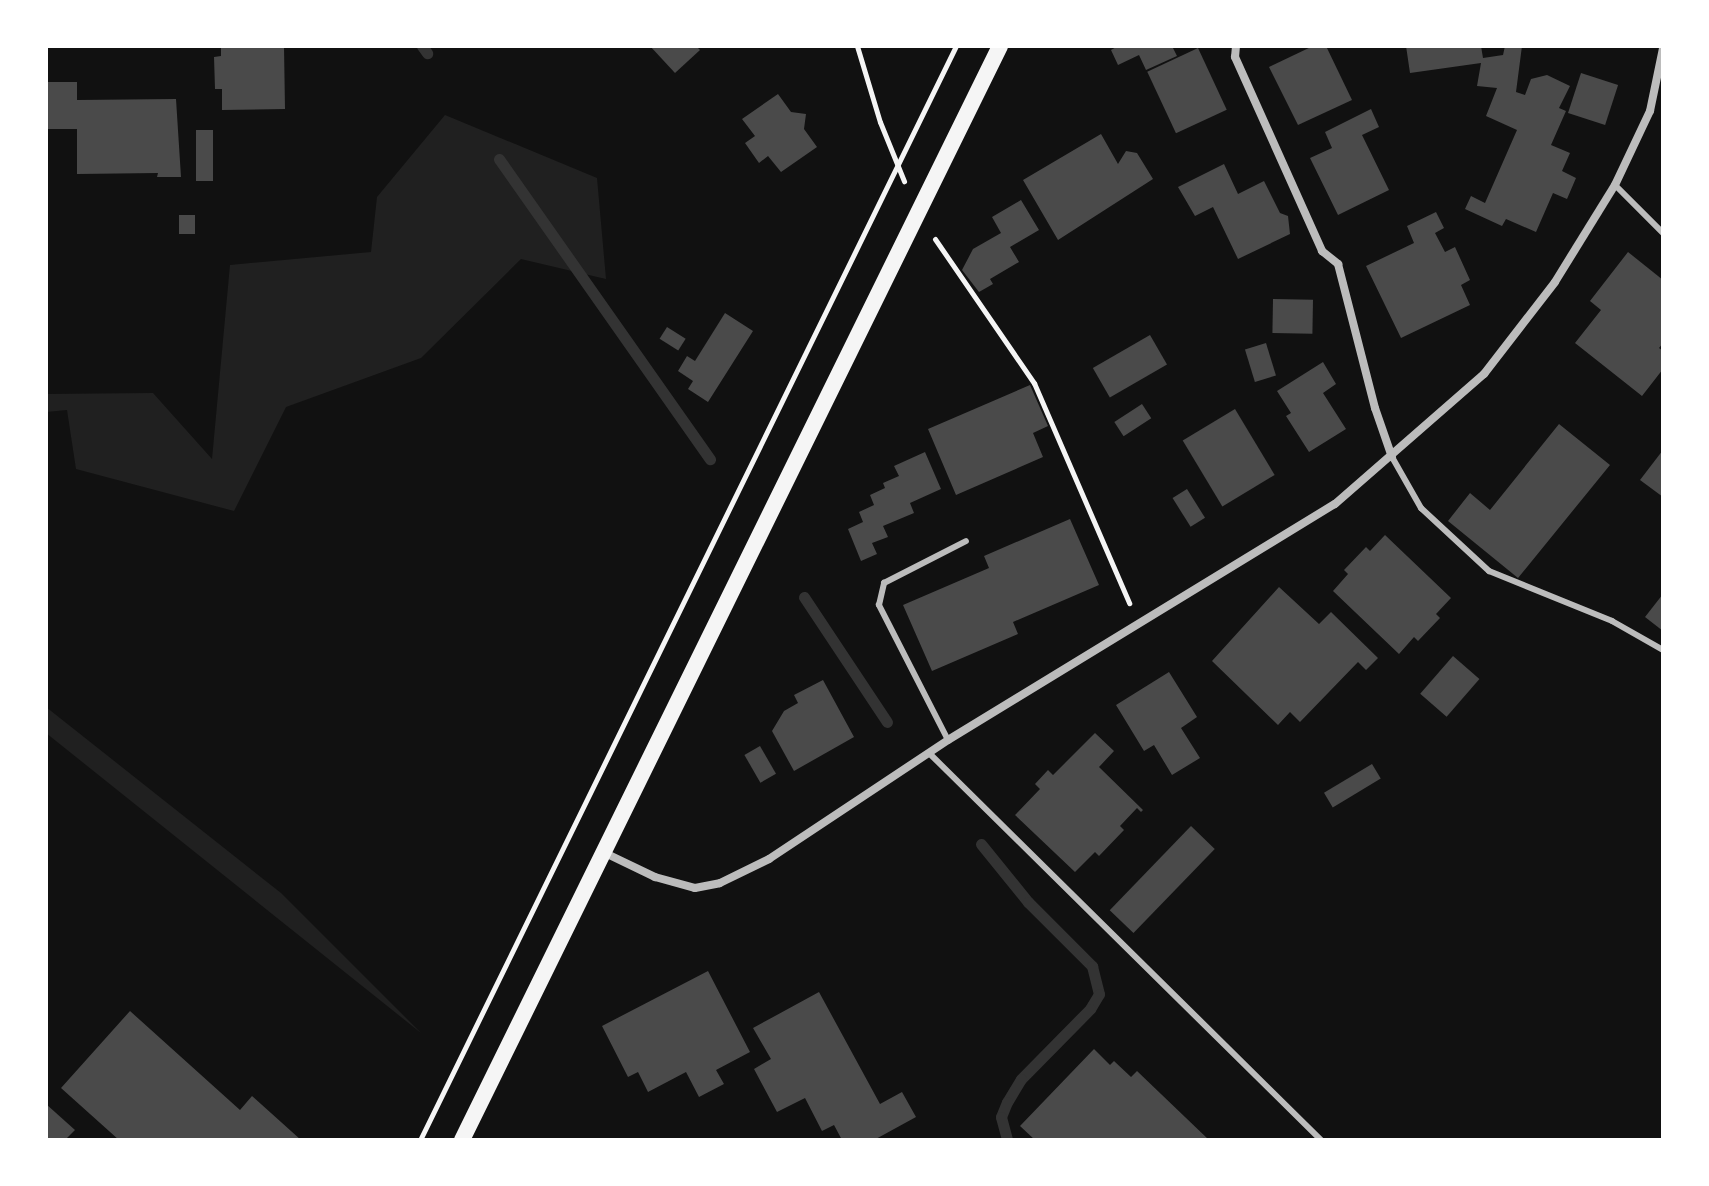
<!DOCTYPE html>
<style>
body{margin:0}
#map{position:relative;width:1709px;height:1186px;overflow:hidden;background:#111;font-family:Figtree,sans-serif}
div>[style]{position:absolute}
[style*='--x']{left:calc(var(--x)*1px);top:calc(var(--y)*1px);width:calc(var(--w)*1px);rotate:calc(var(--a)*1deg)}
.green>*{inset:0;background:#202020}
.stream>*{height:11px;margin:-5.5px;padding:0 5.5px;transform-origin:5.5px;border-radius:5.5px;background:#333}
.building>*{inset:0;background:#4a4a4a;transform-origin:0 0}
.path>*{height:5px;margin:-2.5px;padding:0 2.5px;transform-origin:2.5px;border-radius:2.5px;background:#f5f5f5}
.service>*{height:6px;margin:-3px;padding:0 3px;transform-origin:3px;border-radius:3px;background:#bcbcbc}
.minor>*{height:8px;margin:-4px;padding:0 4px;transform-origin:4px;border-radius:4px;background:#bcbcbc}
.secondary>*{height:16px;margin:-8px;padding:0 8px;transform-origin:8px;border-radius:8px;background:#f5f5f5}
span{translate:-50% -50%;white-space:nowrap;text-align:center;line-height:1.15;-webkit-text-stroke:8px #fff;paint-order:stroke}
.frame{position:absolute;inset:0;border:48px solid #fff;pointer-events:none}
</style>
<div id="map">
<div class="green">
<i style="clip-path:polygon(445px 115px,597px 178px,606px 279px,521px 259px,421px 358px,286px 407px,234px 511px,76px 469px,67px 410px,46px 412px,46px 394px,153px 393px,212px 459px,230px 265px,371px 252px,377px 197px)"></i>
<i style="clip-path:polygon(46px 707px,281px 893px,421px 1033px,46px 733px)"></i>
</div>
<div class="stream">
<i style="--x:422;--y:46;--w:9;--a:54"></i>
<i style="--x:499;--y:159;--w:367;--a:54.9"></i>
<i style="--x:804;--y:597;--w:150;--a:56.4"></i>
<i style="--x:981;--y:844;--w:75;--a:51"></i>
<i style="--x:1028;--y:902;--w:91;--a:45"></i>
<i style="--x:1092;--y:966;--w:29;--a:76"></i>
<i style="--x:1099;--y:994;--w:17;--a:121"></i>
<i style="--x:1090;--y:1009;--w:98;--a:134.6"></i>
<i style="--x:1021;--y:1079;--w:27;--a:121"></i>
<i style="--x:1007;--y:1102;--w:16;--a:112"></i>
<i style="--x:1001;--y:1117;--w:24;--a:75"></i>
</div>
<div class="building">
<i style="clip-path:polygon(221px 46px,284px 46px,285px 109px,222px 110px,222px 89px,215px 89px,214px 57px,221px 56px)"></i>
<i style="clip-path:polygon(650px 46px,696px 46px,700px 50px,675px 73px)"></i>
<i style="clip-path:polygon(1118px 46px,1172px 46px,1177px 56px,1146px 70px,1139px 55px,1118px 65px,1111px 50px)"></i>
<i style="clip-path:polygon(1313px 46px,1326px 46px,1352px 100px,1298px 125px,1269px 67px)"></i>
<i style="clip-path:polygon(1406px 46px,1481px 46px,1483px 58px,1503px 55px,1505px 46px,1522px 46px,1516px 92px,1525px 95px,1531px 79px,1547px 75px,1570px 86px,1559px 108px,1566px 111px,1551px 145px,1570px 153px,1562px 171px,1576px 178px,1567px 199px,1553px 193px,1536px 232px,1506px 219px,1502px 226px,1465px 209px,1471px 196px,1485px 203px,1517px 130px,1486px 116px,1497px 88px,1477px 86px,1481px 63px,1410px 73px)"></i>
<i style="left:1198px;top:48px;width:68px;height:56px;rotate:65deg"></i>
<i style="left:1581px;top:73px;width:39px;height:42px;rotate:18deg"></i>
<i style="clip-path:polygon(47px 82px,77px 82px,77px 100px,176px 99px,181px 177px,157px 177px,158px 173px,77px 174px,77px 129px,47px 129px)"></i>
<i style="clip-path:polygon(778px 94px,791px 112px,806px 114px,804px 129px,817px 147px,781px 172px,768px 156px,759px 163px,745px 143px,755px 136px,742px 119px)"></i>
<i style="clip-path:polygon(1371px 109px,1379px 127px,1362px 135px,1389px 190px,1338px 215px,1310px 158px,1332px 148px,1325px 132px)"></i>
<i style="left:196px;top:130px;width:17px;height:51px"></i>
<i style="clip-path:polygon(1101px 134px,1118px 164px,1126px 151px,1137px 153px,1153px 179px,1058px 240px,1023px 180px)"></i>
<i style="clip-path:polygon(1224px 164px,1238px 194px,1264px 181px,1280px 213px,1288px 216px,1290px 234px,1238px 259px,1213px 207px,1195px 216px,1178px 187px)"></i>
<i style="clip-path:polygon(1021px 200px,1039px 230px,1010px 247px,1019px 262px,990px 279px,993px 284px,979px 292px,962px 270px,973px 249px,1001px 233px,992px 217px)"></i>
<i style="clip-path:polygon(1436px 212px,1444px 228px,1435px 233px,1445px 252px,1455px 247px,1470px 280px,1461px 285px,1470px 305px,1401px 338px,1366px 266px,1414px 243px,1407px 226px)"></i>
<i style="left:179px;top:215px;width:16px;height:19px"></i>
<i style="clip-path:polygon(1628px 252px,1663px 280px,1663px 343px,1659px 348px,1663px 351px,1663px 369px,1642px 396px,1575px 343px,1601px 310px,1590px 301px)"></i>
<i style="left:1273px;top:299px;width:40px;height:34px;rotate:1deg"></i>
<i style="clip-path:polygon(725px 313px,753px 331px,708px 402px,688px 389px,693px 381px,678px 371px,687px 356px,695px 361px)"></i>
<i style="left:667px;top:327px;width:22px;height:14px;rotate:32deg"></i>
<i style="left:1150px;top:335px;width:34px;height:66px;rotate:60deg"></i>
<i style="left:1266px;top:343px;width:34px;height:22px;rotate:73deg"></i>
<i style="clip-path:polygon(1323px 362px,1336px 384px,1323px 393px,1346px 429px,1309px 452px,1286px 416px,1291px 413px,1277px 391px)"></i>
<i style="clip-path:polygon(1030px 385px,1048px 426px,1033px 433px,1043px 457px,956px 495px,928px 429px)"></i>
<i style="left:1142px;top:404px;width:17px;height:33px;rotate:57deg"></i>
<i style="left:1235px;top:409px;width:77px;height:61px;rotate:59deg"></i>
<i style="clip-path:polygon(1559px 424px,1610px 465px,1518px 578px,1448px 521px,1470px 493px,1490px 510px)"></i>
<i style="clip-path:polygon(1663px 450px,1663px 497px,1640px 480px)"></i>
<i style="clip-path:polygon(925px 452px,941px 489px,910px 503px,914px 513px,883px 526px,888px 537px,872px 543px,877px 554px,861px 561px,848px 529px,863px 522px,859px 512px,874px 505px,870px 495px,885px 488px,883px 483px,899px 476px,894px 466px)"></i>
<i style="left:1187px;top:489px;width:34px;height:17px;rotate:58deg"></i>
<i style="clip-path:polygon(1070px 519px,1099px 585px,1013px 622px,1018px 634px,932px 671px,903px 605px,989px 568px,984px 556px)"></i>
<i style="clip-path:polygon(1385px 535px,1451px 598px,1436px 614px,1440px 618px,1418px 641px,1414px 637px,1399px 654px,1333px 591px,1348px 574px,1344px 570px,1366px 547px,1370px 551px)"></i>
<i style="clip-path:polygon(1279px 587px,1319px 624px,1331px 612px,1378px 658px,1366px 670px,1358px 662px,1300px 722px,1290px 712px,1278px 725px,1212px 661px)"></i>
<i style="clip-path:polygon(1663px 594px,1663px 631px,1645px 617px)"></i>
<i style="left:1453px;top:656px;width:35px;height:50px;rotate:41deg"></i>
<i style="clip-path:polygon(1169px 672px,1197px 717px,1181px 728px,1200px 758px,1172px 775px,1154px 745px,1144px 751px,1116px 705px)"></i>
<i style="clip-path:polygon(823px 680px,854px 737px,794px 771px,772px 731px,784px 711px,798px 703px,794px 695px)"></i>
<i style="clip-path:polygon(1095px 733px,1114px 751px,1099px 767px,1143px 810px,1141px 812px,1137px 808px,1120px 826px,1124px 830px,1099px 856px,1095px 852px,1075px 872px,1015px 815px,1040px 789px,1035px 784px,1048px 770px,1053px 775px)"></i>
<i style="left:760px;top:746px;width:32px;height:18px;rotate:60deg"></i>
<i style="left:1372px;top:764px;width:17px;height:56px;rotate:59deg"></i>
<i style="left:1191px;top:826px;width:33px;height:117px;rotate:44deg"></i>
<i style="clip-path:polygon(708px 971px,750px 1052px,716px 1070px,724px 1084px,699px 1097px,686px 1072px,648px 1092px,638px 1072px,628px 1077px,602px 1026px)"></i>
<i style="clip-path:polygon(819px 992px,880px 1104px,902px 1092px,916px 1117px,874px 1140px,842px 1140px,834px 1125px,822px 1131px,805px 1098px,777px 1112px,754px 1069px,771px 1059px,753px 1028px)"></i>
<i style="clip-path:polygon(130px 1011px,240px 1110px,252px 1096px,301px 1140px,119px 1140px,61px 1088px)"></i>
<i style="clip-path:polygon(1094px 1049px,1110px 1065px,1114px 1061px,1131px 1077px,1137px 1071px,1209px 1140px,1035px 1140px,1020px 1126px)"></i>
<i style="clip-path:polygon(46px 1104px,75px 1130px,65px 1140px,46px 1140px)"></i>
</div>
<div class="path">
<i style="--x:857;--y:46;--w:79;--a:73.2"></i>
<i style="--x:880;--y:122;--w:64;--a:67.9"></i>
<i style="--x:935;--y:239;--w:175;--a:55.5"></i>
<i style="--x:1034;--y:383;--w:240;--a:66.6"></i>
<i style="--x:420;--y:1140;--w:1218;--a:-63.9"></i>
</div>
<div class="service">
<i style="--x:1615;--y:185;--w:68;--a:45"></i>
<i style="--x:1392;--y:457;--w:59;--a:60.4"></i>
<i style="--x:1421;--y:508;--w:93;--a:42.8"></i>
<i style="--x:1489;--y:571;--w:133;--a:22.1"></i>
<i style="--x:1612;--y:621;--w:59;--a:29.6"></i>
<i style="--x:948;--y:740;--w:152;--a:-117.1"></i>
<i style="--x:879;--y:605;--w:23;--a:-77"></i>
<i style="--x:884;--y:583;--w:92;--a:-27.1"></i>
<i style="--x:929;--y:753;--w:551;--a:44.63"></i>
</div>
<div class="minor">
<i style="--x:1236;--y:46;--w:11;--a:95"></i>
<i style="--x:1235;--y:57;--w:213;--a:65.8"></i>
<i style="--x:1322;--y:251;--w:21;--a:39"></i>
<i style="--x:1338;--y:264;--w:149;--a:75.6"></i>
<i style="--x:1375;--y:408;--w:52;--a:70.9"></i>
<i style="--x:603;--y:852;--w:58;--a:25.7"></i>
<i style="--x:655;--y:877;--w:41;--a:15.4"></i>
<i style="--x:695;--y:888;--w:25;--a:-11"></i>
<i style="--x:720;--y:883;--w:55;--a:-26.1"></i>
<i style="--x:769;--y:859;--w:215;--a:-33.6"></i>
<i style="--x:948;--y:740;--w:453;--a:-31.4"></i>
<i style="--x:1335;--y:504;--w:198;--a:-41.1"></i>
<i style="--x:1484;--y:374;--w:116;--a:-52.3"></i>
<i style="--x:1555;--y:282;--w:114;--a:-58.3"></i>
<i style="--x:1615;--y:185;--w:82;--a:-64.7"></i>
<i style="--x:1650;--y:111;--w:64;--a:-78.3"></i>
</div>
<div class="secondary">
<i style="--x:462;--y:1140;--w:1219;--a:-63.81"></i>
</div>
<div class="frame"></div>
</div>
